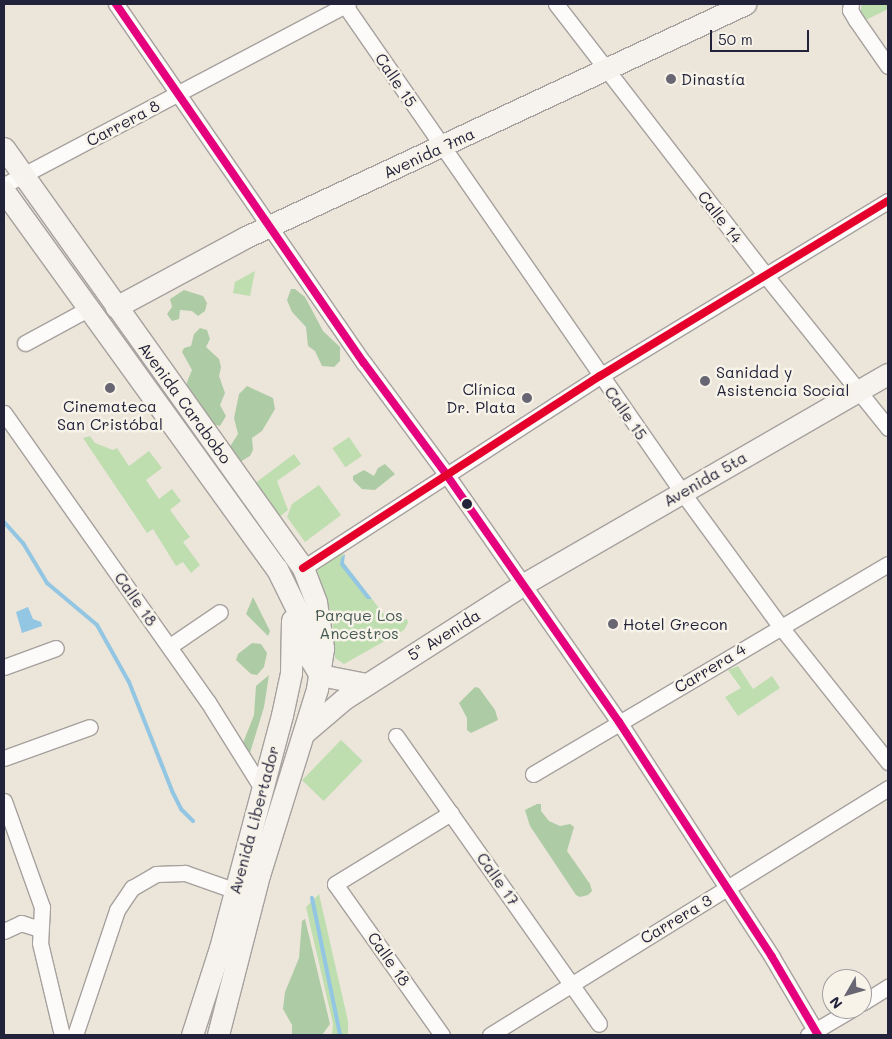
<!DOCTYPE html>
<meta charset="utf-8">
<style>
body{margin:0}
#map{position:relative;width:892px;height:1039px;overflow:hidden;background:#ece5da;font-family:Mali,sans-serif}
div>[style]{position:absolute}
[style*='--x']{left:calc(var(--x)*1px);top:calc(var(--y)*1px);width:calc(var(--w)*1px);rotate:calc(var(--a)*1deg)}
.green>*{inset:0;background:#bedeb0;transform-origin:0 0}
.forest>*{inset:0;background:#adcca5}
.water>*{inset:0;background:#92c6e2}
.stream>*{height:4px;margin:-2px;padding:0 2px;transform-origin:2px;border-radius:2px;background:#92c6e2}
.roads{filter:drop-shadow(1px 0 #a6a19e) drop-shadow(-1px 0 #a6a19e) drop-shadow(0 1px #a6a19e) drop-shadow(0 -1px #a6a19e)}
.street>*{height:15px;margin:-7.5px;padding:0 7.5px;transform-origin:7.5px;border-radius:7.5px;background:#fcfbf9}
.secondary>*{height:21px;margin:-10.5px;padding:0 10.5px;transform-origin:10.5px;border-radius:10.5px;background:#f6f3ee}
.bus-1>*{height:8px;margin:-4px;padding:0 4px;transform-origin:4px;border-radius:4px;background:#e5007d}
.bus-2>*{height:8px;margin:-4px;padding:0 4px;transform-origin:4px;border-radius:4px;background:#e4002b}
.dots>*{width:14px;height:14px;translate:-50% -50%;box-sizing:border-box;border:2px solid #f7f3e8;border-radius:50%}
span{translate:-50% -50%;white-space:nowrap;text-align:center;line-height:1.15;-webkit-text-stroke:5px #f7f3e8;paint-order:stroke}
.poi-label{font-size:16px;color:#22223b}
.left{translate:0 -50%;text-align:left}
.right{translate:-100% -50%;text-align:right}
.street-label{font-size:16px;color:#22223b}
.park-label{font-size:16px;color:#455954}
.frame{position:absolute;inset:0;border:5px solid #22223b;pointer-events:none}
.north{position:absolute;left:822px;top:969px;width:50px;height:50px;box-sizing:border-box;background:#f7f3e8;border:1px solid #a29fa3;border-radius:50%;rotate:232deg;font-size:14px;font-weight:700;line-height:20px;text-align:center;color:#22223b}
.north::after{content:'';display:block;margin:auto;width:18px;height:22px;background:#696673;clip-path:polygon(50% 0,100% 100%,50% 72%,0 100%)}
.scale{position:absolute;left:710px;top:30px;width:99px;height:22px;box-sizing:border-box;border:2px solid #22223b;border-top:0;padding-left:6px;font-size:15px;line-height:18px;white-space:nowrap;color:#22223b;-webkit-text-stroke:4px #f7f3e8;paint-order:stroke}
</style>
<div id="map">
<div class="green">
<i style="clip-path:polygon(862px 4px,888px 4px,888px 9px,864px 21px,860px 14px)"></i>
<i style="clip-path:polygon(255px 271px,250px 296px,233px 293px,235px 282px)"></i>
<i style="clip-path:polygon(90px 436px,95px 443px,113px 450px,117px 448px,129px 466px,149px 451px,162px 468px,146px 480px,159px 499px,172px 489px,181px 501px,170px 510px,190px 537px,183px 542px,200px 565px,191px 573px,183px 562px,176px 566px,153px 529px,147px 533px,83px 438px)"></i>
<i style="left:349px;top:437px;width:23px;height:20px;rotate:56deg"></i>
<i style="clip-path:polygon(294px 454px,301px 464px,277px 481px,288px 510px,278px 518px,254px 484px)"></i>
<i style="clip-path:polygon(319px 485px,341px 515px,305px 542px,287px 517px,292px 504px)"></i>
<i style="clip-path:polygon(343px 550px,344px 563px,389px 621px,407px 619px,408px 623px,404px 630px,344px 664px,335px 658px,332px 617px,317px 570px)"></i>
<i style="clip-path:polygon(738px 666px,753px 689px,772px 676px,780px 688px,738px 716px,725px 697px,741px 688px,728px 670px)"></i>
<i style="left:341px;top:740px;width:30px;height:56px;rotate:44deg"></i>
<i style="clip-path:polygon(319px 894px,348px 1021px,348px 1035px,332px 1035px,333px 1024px,306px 907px)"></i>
</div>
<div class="forest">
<i style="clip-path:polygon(291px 289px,295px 289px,305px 297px,323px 331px,340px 347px,340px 361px,334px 367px,322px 366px,315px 351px,308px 346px,306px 327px,292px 312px,287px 300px)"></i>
<i style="clip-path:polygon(184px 290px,203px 296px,207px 303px,205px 311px,198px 316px,192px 311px,180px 310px,179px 319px,172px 321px,167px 314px,172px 307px,170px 299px)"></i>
<i style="clip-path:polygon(200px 328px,207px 330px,210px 339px,206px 347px,219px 359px,221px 367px,219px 376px,225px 393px,220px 405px,226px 416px,220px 426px,212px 424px,188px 391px,187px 382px,192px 370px,182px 352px,184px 348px,191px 346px,194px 334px)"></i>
<i style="clip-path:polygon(247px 386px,273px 398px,275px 409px,262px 431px,252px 438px,253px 450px,250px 456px,240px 462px,229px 448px,238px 434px,234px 418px,239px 394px)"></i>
<i style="clip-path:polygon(385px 464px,395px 474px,375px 490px,362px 489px,353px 480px,353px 476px,364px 470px,374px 476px,378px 468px)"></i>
<i style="clip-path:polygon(253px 597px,270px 631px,268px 636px,246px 614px)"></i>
<i style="clip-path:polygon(252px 643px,261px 644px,267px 653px,264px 667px,257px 675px,251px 674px,236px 660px,238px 654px)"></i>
<i style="clip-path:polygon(269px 675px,264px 707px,249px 756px,243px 743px,254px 715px,256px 686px)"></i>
<i style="clip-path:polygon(475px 687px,479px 688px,495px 710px,498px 720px,471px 733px,467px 730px,467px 718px,459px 703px)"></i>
<i style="clip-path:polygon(537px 804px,541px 804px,541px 811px,549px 821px,560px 826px,570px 824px,574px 827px,567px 851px,590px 884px,592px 891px,588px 895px,580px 897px,576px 895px,530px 826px,525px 810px)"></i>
<i style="clip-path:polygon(305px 919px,330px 1024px,322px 1035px,292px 1035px,292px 1025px,283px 1009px,285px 992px,299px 958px,302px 921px)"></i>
</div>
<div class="water">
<i style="clip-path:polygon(345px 554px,344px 563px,372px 599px,367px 599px,340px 565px,341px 558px)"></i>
<i style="clip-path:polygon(28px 607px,33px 619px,41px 622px,42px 626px,22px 633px,16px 612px)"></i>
</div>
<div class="stream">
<i style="--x:4;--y:522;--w:28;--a:48"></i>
<i style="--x:23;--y:543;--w:47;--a:59"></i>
<i style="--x:47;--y:583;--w:65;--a:40"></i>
<i style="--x:97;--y:625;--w:65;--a:60.7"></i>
<i style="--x:129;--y:682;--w:119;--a:68.4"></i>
<i style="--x:173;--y:793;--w:18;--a:63"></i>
<i style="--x:181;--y:809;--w:17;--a:45"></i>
<i style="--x:312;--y:898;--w:140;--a:78.4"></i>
</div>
<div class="roads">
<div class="street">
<i style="--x:116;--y:4;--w:436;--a:55.4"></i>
<i style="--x:364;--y:363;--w:138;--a:53.5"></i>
<i style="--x:446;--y:474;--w:302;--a:55.1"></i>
<i style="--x:619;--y:722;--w:280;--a:56.9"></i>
<i style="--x:772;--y:957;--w:91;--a:59.5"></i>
<i style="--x:344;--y:4;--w:594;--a:55.29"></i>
<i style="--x:682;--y:492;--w:166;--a:53.8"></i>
<i style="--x:780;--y:626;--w:174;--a:51.5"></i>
<i style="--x:556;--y:4;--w:344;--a:52.3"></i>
<i style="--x:766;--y:276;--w:195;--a:51.2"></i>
<i style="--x:851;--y:4;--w:6;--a:99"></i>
<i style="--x:850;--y:10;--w:12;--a:59"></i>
<i style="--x:856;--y:20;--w:56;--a:55.2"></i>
<i style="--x:4;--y:185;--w:389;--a:-27.8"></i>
<i style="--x:25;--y:343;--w:72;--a:-28.4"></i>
<i style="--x:4;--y:413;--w:354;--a:54.8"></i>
<i style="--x:208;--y:702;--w:104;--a:58"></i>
<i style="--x:303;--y:568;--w:354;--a:-32.9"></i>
<i style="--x:600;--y:376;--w:337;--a:-31.3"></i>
<i style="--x:170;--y:646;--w:60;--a:-34.2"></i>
<i style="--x:4;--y:667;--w:55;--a:-20.1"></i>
<i style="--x:396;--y:736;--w:352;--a:54.8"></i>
<i style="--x:4;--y:758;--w:91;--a:-19.8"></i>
<i style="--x:533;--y:774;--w:412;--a:-30.6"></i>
<i style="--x:4;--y:801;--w:113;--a:70.3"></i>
<i style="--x:42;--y:907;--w:36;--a:93"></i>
<i style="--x:40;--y:943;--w:95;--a:76.6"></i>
<i style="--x:4;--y:931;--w:19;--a:-25"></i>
<i style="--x:21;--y:923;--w:20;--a:18"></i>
<i style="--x:862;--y:1003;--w:31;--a:-32"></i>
<i style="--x:75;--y:1035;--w:132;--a:-71.4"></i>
<i style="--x:117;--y:910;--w:27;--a:-56"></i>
<i style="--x:132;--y:888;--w:28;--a:-30"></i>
<i style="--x:156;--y:874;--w:29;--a:-2"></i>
<i style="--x:185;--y:873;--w:54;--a:19.4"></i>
<i style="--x:442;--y:1035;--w:185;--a:-125.3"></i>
<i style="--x:335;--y:884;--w:136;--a:-31.5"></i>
<i style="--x:490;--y:1035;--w:468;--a:-31.8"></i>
<i style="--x:808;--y:1035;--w:51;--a:-30.6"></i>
</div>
<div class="secondary">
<i style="--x:4;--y:148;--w:516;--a:54.55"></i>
<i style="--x:303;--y:568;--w:36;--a:69"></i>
<i style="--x:316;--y:602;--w:47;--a:81.3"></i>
<i style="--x:323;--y:648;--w:41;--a:98.3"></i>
<i style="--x:317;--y:689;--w:195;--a:107.3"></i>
<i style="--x:259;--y:875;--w:165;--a:104.4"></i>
<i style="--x:4;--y:191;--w:466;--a:54.2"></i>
<i style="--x:277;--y:569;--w:66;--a:63.8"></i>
<i style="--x:306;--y:628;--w:32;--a:81"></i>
<i style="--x:311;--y:660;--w:17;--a:59"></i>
<i style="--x:320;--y:675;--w:47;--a:11.1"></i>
<i style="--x:116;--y:307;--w:148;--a:-28.3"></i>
<i style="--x:246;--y:237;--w:551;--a:-25.03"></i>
<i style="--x:304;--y:733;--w:52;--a:-40.4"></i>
<i style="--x:344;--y:699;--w:211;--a:-32.6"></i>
<i style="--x:522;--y:585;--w:422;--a:-30"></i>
<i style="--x:192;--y:1035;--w:91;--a:-72.2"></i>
<i style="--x:220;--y:948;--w:241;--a:-75.1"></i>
<i style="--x:282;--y:715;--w:43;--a:-77.9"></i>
<i style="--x:291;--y:673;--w:53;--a:-88.9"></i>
</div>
</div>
<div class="bus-1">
<i style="--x:116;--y:4;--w:436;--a:55.4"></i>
<i style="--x:364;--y:363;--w:138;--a:53.5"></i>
<i style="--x:446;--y:474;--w:302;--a:55.1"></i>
<i style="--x:619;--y:722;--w:280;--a:56.9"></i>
<i style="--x:772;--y:957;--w:91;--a:59.5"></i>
</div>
<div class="bus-2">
<i style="--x:303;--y:568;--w:354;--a:-32.9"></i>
<i style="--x:600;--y:376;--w:337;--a:-31.3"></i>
</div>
<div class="dots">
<i style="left:671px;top:79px;background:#696673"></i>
<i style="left:705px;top:381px;background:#696673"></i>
<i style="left:110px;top:388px;background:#696673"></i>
<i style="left:527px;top:398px;background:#696673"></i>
<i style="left:467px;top:504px;background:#22223b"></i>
<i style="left:613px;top:624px;background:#696673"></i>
</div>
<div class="poi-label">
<span class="left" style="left:681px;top:79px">Dinastía</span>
<span class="left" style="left:716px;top:381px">Sanidad y<br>Asistencia Social</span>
<span class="right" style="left:516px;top:398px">Clínica<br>Dr. Plata</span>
<span style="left:110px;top:415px">Cinemateca<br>San Cristóbal</span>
<span class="left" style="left:623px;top:624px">Hotel Grecon</span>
</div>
<div class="street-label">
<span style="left:396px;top:80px;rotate:56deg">Calle 15</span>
<span style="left:123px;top:123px;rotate:-28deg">Carrera 8</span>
<span style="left:429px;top:153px;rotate:-25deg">Avenida 7ma</span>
<span style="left:720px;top:217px;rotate:52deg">Calle 14</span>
<span style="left:185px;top:403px;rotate:54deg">Avenida Carabobo</span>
<span style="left:626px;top:413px;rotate:55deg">Calle 15</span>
<span style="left:705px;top:479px;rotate:-30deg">Avenida 5ta</span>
<span style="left:136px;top:599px;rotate:55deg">Calle 18</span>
<span style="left:444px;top:635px;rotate:-32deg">5ª Avenida</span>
<span style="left:710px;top:668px;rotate:-31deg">Carrera 4</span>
<span style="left:254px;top:820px;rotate:-75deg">Avenida Libertador</span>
<span style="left:498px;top:879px;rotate:55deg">Calle 17</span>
<span style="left:676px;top:919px;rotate:-31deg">Carrera 3</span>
<span style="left:389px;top:959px;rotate:55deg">Calle 18</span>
</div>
<div class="park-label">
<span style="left:359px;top:624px">Parque Los<br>Ancestros</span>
</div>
<div class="frame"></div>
<div class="north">N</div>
<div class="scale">50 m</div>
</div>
